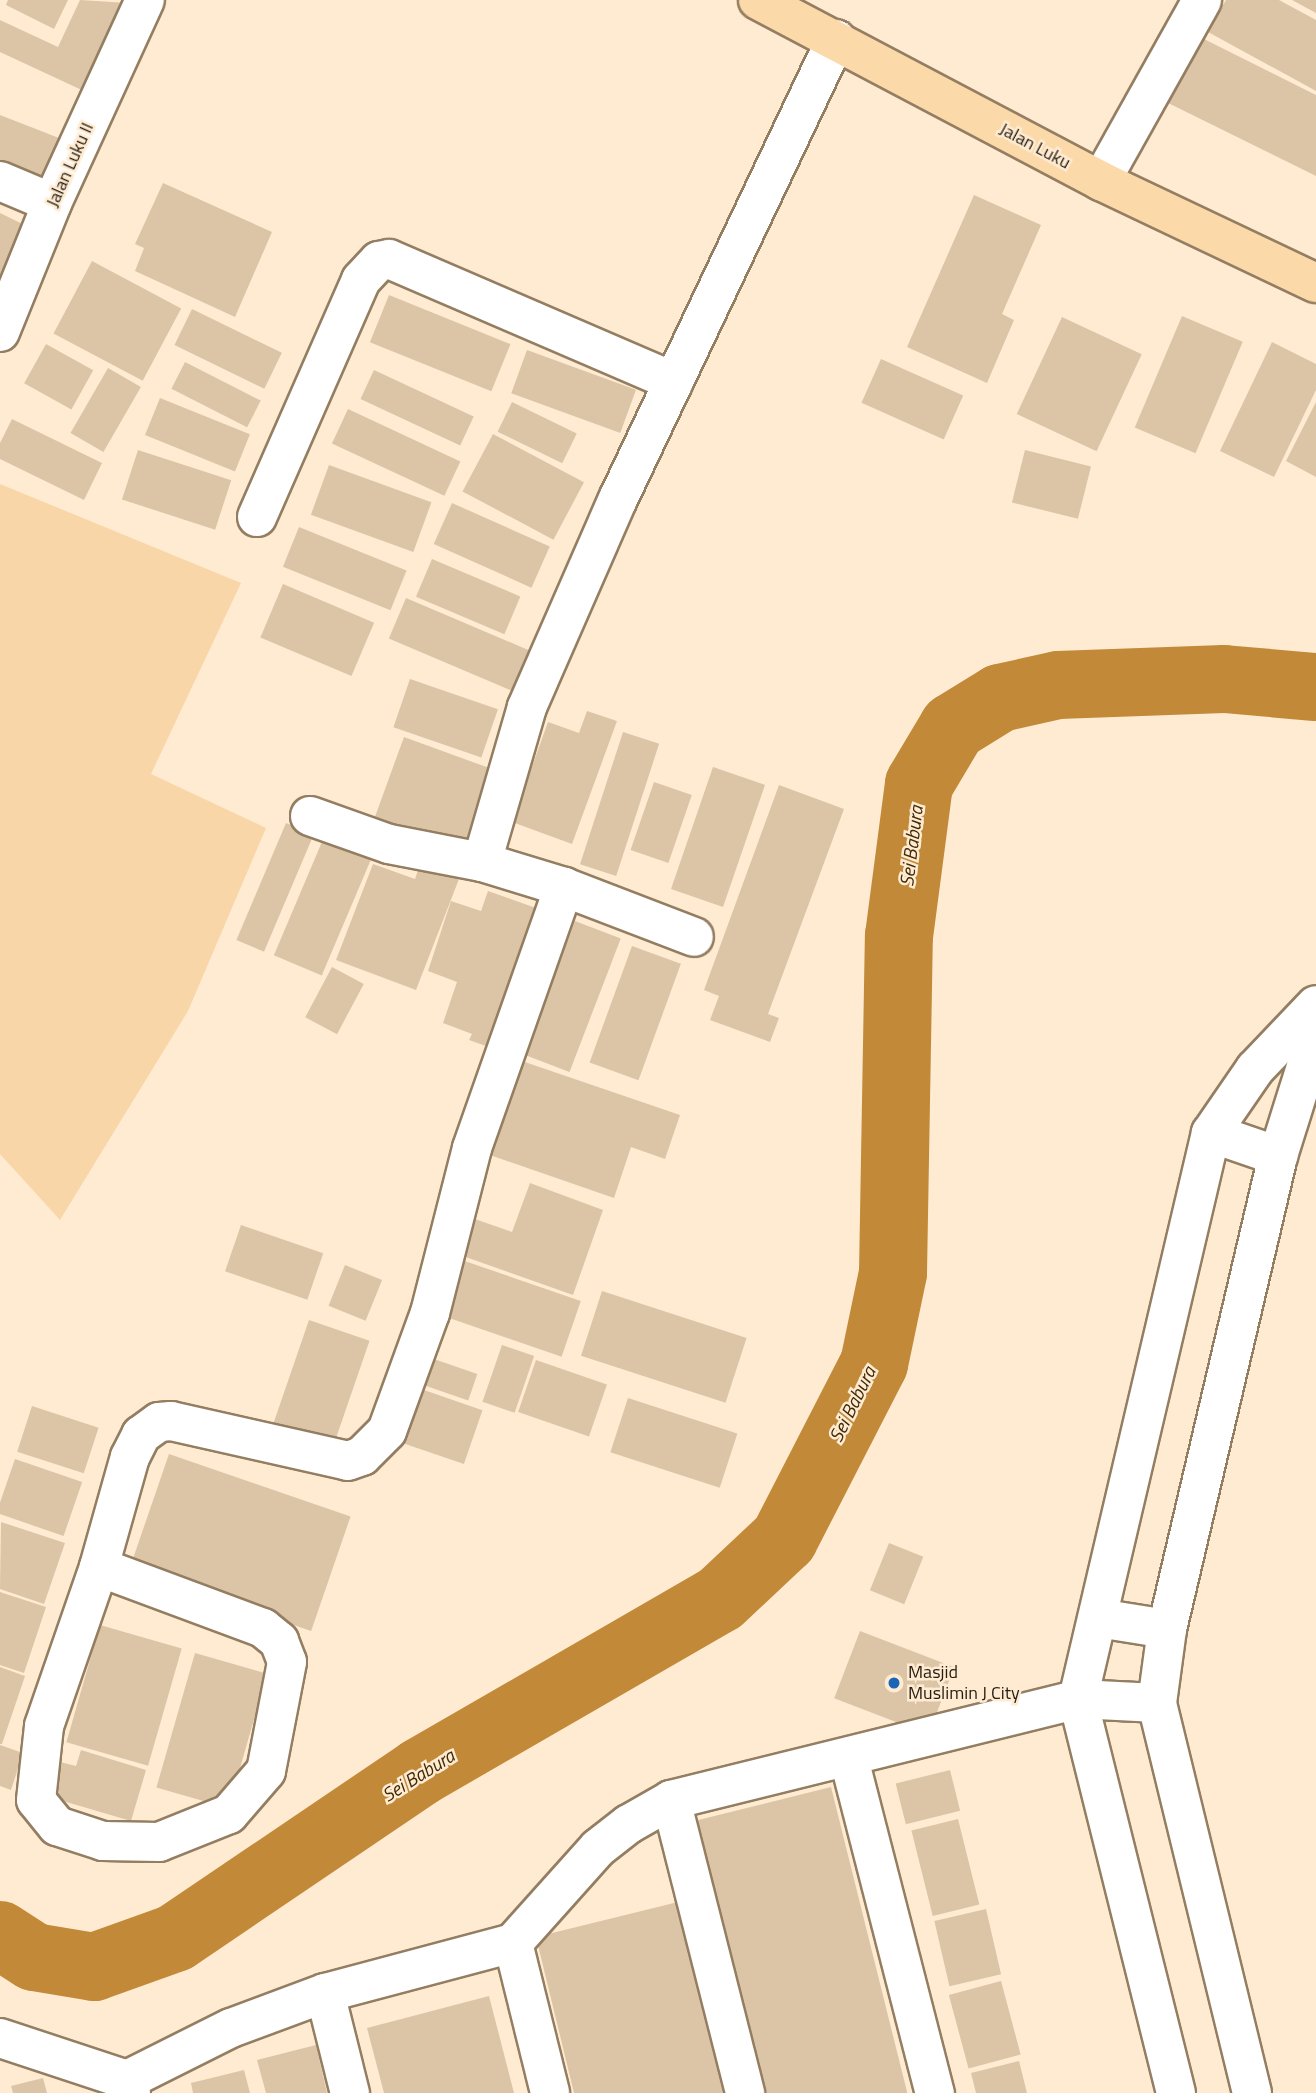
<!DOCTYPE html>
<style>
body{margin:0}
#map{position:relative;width:1316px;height:2093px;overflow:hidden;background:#feebd2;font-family:"Titillium Web",sans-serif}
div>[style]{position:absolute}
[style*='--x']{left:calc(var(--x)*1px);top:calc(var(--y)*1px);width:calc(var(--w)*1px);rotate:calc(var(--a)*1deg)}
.green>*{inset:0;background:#f9d6a8}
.river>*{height:68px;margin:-34px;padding:0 34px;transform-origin:34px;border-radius:34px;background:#c28a38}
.building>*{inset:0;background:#dcc5a7;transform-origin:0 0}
.roads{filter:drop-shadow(2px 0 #947e62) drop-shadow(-2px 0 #947e62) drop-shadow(0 2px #947e62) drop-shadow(0 -2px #947e62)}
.minor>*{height:38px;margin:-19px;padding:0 19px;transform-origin:19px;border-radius:19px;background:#fff}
.major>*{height:38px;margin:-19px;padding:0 19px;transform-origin:19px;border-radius:19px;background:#fbd9a9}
.dots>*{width:19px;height:19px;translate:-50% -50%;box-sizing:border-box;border:4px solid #feebd2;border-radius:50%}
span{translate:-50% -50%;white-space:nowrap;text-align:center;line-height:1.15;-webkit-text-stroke:5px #feebd2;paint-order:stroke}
.street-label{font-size:18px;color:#251c11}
.poi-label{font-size:18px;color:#251c11}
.left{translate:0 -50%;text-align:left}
.water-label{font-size:19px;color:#3f2904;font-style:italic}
</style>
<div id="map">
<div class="green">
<i style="clip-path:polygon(0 484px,241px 583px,151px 774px,266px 828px,188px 1011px,60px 1220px,0 1154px)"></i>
</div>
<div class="river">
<i style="--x:0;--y:1935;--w:40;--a:32.9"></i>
<i style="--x:34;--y:1957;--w:61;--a:9.5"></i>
<i style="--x:94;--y:1967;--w:86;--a:-19.7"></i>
<i style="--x:175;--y:1938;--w:296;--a:-34.1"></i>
<i style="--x:420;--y:1772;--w:346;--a:-30"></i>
<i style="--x:720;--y:1599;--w:88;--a:-43.2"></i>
<i style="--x:784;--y:1539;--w:197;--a:-62.8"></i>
<i style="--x:874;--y:1364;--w:93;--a:-78.2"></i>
<i style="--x:893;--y:1273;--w:337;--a:-89"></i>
<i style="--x:899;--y:936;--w:153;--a:-82.5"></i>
<i style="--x:919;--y:784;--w:66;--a:-59.2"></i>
<i style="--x:953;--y:727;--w:55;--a:-31.7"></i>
<i style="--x:1000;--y:698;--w:59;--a:-12.6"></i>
<i style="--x:1058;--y:685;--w:166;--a:-2.1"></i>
<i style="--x:1224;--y:679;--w:92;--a:5"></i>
</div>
<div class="building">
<i style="clip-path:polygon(8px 0,68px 0,54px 29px,6px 5px)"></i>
<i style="clip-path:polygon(80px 0,128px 3px,86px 92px,0 52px,0 20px,58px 47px)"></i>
<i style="clip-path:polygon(1226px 0,1279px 0,1316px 20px,1316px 91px,1208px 32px)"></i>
<i style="clip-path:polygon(1292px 0,1316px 0,1316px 13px)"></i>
<i style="clip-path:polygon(1190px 32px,1316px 95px,1316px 176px,1158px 98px)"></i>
<i style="clip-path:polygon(0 115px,59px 138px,42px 184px,0 168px)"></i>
<i style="clip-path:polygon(163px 183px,272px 232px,235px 317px,135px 271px,144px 248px,135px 244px)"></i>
<i style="clip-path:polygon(974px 195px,1041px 225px,1002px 314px,1014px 320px,987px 383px,907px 347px)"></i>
<i style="clip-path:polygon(0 213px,33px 229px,0 300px)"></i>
<i style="left:92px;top:261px;width:101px;height:82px;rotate:28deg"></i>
<i style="left:389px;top:295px;width:131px;height:51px;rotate:22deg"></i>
<i style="left:192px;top:309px;width:100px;height:40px;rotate:26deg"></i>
<i style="left:1182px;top:316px;width:66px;height:121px;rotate:23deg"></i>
<i style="left:1062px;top:317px;width:88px;height:107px;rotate:25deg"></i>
<i style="clip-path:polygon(1272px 342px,1316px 364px,1316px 390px,1274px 477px,1220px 451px)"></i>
<i style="left:46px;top:344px;width:54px;height:45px;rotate:29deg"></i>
<i style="left:527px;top:350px;width:116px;height:46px;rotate:20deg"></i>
<i style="left:881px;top:359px;width:90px;height:48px;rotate:24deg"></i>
<i style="left:185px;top:362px;width:85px;height:30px;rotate:27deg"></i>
<i style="left:108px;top:368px;width:38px;height:75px;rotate:30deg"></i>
<i style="left:374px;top:370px;width:110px;height:32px;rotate:25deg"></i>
<i style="left:160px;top:398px;width:97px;height:40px;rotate:22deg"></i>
<i style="left:512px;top:402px;width:72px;height:33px;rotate:26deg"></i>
<i style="clip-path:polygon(1316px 402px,1316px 477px,1286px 461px)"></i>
<i style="left:348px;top:409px;width:124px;height:38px;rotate:25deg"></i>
<i style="clip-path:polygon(12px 419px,102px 463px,84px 500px,0 459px,0 443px)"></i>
<i style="left:493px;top:434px;width:103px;height:65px;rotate:28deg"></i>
<i style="left:138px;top:450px;width:98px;height:52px;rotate:18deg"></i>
<i style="left:1025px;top:450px;width:68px;height:54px;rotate:14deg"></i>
<i style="left:329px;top:465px;width:109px;height:53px;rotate:20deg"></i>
<i style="left:452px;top:503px;width:107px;height:45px;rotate:24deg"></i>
<i style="left:299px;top:527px;width:116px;height:43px;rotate:22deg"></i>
<i style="left:432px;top:559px;width:96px;height:41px;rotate:23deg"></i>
<i style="left:283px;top:584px;width:99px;height:58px;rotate:23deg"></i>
<i style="left:406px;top:598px;width:136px;height:44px;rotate:23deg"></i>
<i style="left:410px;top:679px;width:93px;height:51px;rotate:19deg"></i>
<i style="clip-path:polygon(587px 711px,617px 721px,572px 844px,512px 822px,548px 722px,579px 733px)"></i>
<i style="left:623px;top:732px;width:38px;height:139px;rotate:18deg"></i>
<i style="left:404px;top:737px;width:96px;height:89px;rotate:20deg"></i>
<i style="left:713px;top:767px;width:55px;height:129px;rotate:19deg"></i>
<i style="left:654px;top:782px;width:40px;height:72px;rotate:19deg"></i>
<i style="clip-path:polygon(779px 785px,844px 809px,768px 1014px,779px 1018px,770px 1042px,710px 1020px,719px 996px,704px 990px)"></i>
<i style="left:286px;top:823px;width:30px;height:127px;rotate:23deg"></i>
<i style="left:327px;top:830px;width:52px;height:136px;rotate:23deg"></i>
<i style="clip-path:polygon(373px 864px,415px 879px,420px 864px,459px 879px,416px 990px,336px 960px)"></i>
<i style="clip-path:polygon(488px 891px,547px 912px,500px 1051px,469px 1040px,472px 1034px,443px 1023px,457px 982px,428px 971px,451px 901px,481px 911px)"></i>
<i style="left:575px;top:921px;width:49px;height:143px;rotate:21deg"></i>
<i style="left:632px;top:946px;width:52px;height:124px;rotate:20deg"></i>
<i style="left:332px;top:967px;width:36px;height:57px;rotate:28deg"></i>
<i style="clip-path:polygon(516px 1059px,680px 1115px,665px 1159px,631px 1147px,614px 1198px,484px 1153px)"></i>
<i style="clip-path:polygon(530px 1183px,603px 1210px,573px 1295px,460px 1255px,472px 1218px,512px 1232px)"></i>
<i style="left:241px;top:1225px;width:87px;height:49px;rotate:19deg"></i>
<i style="left:456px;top:1258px;width:132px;height:59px;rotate:19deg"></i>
<i style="left:345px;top:1265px;width:40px;height:44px;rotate:22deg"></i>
<i style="left:602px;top:1291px;width:152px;height:68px;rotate:18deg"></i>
<i style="left:309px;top:1320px;width:64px;height:116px;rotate:19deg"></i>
<i style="left:502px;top:1345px;width:34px;height:60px;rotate:19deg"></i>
<i style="left:431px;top:1358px;width:49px;height:28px;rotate:19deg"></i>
<i style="left:536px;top:1360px;width:75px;height:55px;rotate:19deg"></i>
<i style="left:421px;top:1389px;width:65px;height:57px;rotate:19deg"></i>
<i style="left:628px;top:1398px;width:115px;height:57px;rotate:18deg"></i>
<i style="left:32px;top:1406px;width:70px;height:48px;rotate:18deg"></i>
<i style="left:169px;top:1454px;width:192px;height:121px;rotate:19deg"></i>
<i style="left:15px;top:1459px;width:71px;height:57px;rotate:19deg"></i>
<i style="clip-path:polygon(1px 1522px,65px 1543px,44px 1604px,0 1589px)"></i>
<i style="left:889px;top:1543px;width:37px;height:51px;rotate:22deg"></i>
<i style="clip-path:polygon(0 1592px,46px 1607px,24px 1673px,0 1665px)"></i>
<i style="left:100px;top:1625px;width:85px;height:122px;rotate:16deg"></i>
<i style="left:860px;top:1631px;width:101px;height:72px;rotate:21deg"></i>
<i style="left:195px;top:1653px;width:75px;height:140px;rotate:16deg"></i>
<i style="clip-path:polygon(0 1667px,25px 1676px,2px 1744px,0 1744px)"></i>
<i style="clip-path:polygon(0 1745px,23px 1753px,11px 1790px,0 1786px)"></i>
<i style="clip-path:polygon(81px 1750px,146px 1770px,131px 1821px,46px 1796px,56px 1761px,76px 1766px)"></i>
<i style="left:950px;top:1770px;width:42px;height:56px;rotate:76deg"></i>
<i style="left:831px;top:1787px;width:316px;height:142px;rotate:76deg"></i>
<i style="left:958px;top:1819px;width:88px;height:48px;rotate:76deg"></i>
<i style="clip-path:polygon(682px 1901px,729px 2093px,574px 2093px,536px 1937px)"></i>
<i style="left:986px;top:1909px;width:67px;height:53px;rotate:77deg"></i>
<i style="left:1001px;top:1981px;width:76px;height:54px;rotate:75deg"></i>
<i style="clip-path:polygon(489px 1996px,514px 2093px,384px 2093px,367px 2028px)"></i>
<i style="clip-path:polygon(316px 2045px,327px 2093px,266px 2093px,257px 2060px)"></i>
<i style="clip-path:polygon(1019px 2061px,1027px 2093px,976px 2093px,971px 2073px)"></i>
<i style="clip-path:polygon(244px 2070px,250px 2093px,193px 2093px,191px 2083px)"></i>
<i style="clip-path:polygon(43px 2078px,47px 2093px,13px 2093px,11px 2086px)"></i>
</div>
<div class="roads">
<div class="minor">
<i style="--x:0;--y:181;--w:56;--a:22.9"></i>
<i style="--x:1101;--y:181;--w:207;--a:-60.8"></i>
<i style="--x:0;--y:332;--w:139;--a:-68"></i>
<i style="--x:52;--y:203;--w:223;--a:-65.4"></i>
<i style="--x:257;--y:517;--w:259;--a:-66.3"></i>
<i style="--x:361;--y:280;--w:26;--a:-47"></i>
<i style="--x:379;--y:261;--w:10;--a:-11"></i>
<i style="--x:389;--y:259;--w:310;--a:23.3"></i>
<i style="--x:310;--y:816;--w:84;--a:19.5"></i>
<i style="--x:389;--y:844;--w:95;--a:11"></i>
<i style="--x:564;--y:887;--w:139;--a:21"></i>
<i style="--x:1211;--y:1133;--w:71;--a:18.9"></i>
<i style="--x:99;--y:1567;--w:175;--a:20.4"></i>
<i style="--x:263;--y:1628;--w:21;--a:39"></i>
<i style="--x:279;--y:1641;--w:22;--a:69"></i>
<i style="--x:287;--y:1662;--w:111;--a:100.9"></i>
<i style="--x:266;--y:1771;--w:57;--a:130.7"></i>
<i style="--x:229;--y:1814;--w:75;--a:158.2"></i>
<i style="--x:159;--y:1842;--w:56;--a:-179"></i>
<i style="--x:103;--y:1841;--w:48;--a:-161.9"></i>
<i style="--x:57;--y:1826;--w:33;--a:-129"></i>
<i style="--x:36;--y:1800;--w:74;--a:-83.8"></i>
<i style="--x:44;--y:1726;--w:168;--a:-70.9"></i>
<i style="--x:99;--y:1567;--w:114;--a:-74.3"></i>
<i style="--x:130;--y:1457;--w:25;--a:-63"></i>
<i style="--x:141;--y:1435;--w:22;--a:-36"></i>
<i style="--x:159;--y:1422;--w:12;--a:-5"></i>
<i style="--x:171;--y:1421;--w:181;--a:12.7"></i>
<i style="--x:348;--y:1461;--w:15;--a:-20"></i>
<i style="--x:362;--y:1456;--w:35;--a:-45"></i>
<i style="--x:387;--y:1431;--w:126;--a:-70"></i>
<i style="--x:430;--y:1313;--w:170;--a:-75.7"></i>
<i style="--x:472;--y:1148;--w:277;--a:-70.6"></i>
<i style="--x:564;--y:887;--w:86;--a:-163"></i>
<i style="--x:482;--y:862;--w:161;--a:-73.8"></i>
<i style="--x:527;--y:707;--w:227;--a:-66.4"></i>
<i style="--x:618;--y:499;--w:509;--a:-64.64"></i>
<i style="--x:1098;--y:1618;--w:70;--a:9.1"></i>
<i style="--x:849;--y:1759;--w:345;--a:75.6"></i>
<i style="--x:671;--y:1800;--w:302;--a:75.8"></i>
<i style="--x:513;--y:1943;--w:154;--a:76.1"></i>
<i style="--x:325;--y:1993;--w:103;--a:76"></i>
<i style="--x:0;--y:2038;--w:134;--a:18.3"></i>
<i style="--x:131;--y:2093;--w:14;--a:-107"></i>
<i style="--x:127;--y:2080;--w:116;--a:-26.6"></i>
<i style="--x:231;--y:2028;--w:100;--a:-20.4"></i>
<i style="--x:325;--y:1993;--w:195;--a:-14.9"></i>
<i style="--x:513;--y:1943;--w:127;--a:-48.2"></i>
<i style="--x:598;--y:1848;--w:39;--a:-38"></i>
<i style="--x:629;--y:1824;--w:48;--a:-29.7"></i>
<i style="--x:671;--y:1800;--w:419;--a:-13.9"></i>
<i style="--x:1078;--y:1699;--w:79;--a:2.9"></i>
<i style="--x:1176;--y:2093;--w:406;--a:-104"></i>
<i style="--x:1078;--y:1699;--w:581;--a:-76.78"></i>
<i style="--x:1211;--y:1133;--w:78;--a:-55.5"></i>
<i style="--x:1255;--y:1069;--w:88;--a:-46.4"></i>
<i style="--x:1252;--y:2093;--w:401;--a:-103.7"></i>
<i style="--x:1157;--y:1703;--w:75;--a:-82.3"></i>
<i style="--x:1167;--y:1629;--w:486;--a:-76.8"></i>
<i style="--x:1278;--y:1156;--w:127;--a:-72.6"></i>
</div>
<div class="major">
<i style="--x:758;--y:0;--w:388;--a:27.8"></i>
<i style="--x:1101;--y:181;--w:238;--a:25.4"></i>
</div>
</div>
<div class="dots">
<i style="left:894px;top:1683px;background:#1a66b5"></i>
</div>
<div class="street-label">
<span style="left:1035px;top:146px;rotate:28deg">Jalan Luku</span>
<span style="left:70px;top:165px;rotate:-66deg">Jalan Luku II</span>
</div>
<div class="poi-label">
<span class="left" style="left:908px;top:1683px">Masjid<br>Muslimin J City</span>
</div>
<div class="water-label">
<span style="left:911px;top:846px;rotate:-83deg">Sei Babura</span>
<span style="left:852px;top:1404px;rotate:-64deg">Sei Babura</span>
<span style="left:418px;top:1775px;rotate:-32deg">Sei Babura</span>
</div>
</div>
